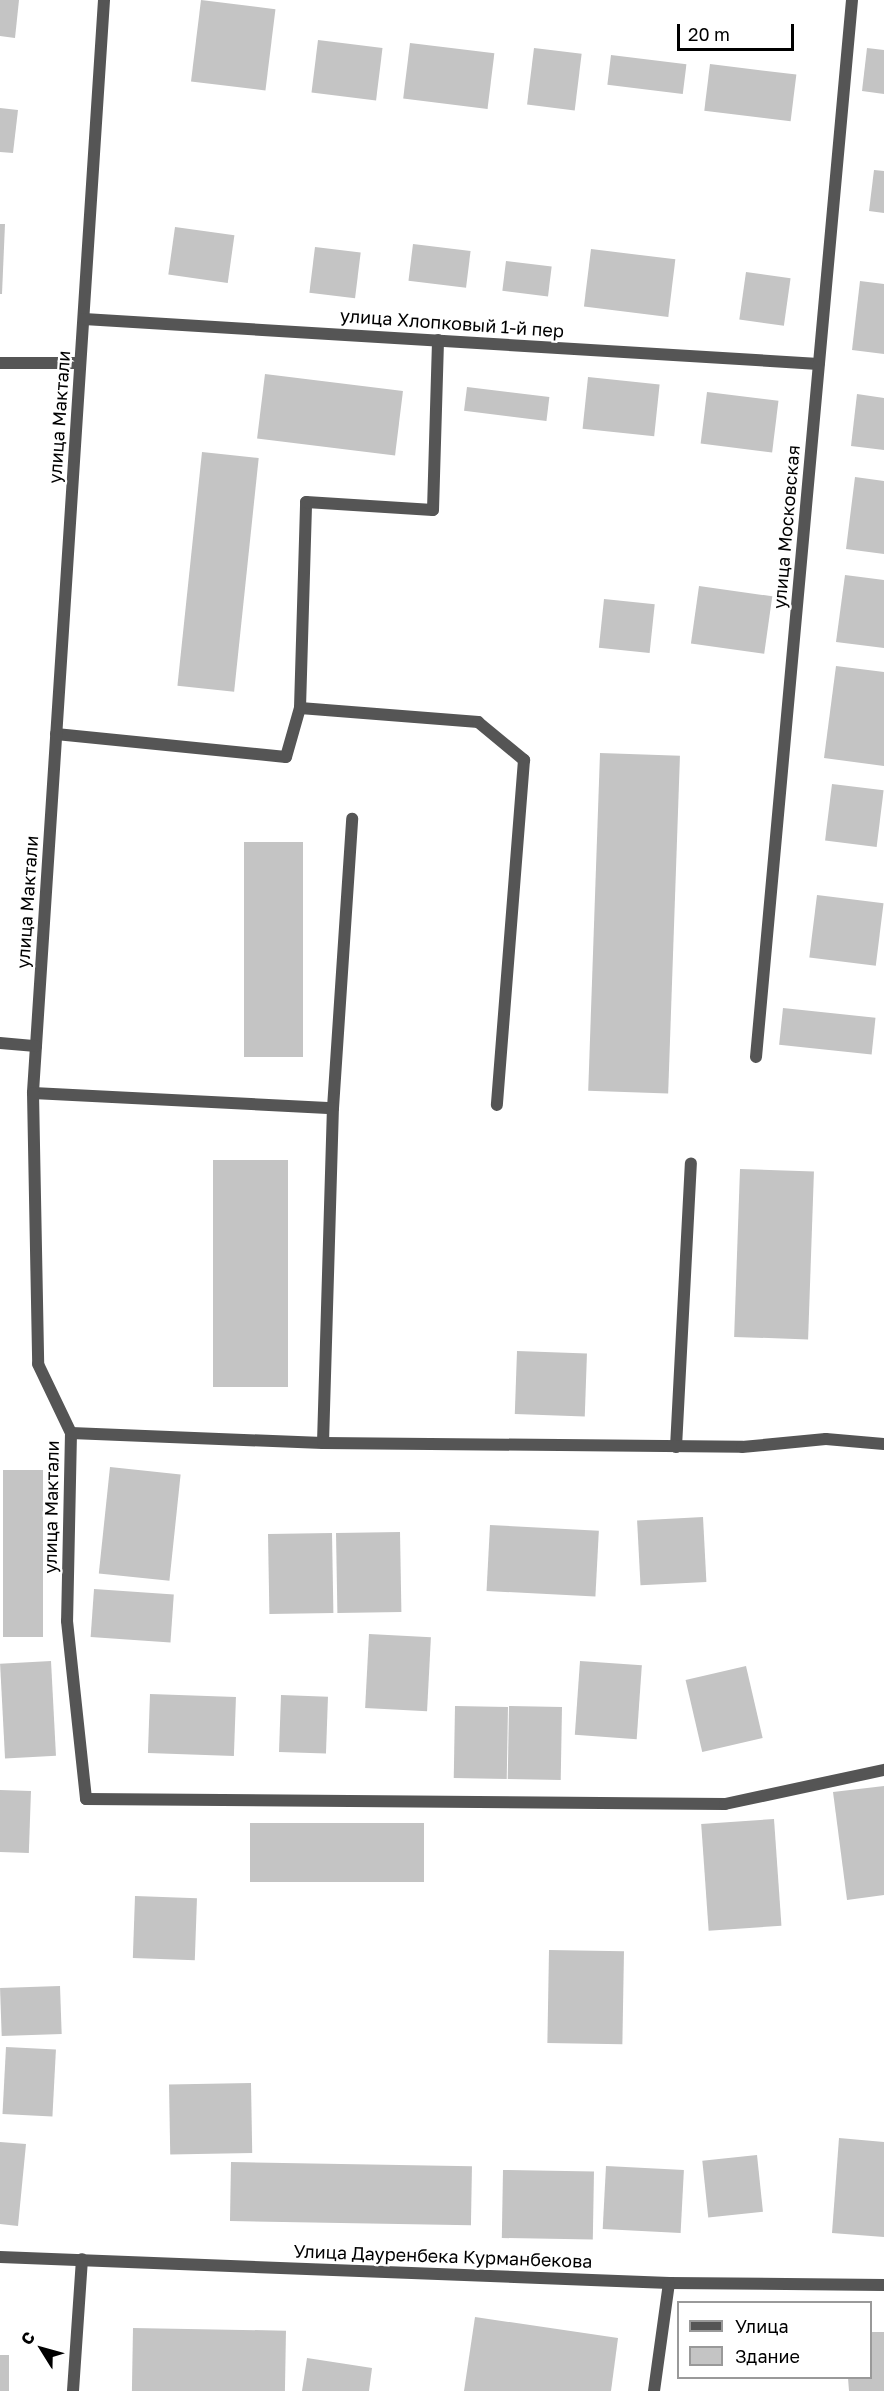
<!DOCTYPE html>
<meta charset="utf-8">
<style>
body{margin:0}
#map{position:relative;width:884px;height:2391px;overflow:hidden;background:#fff;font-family:"Golos Text",sans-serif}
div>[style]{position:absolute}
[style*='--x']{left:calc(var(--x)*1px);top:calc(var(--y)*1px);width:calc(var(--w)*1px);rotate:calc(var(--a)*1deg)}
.building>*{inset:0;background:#c4c4c4;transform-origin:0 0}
.service>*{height:12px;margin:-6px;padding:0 6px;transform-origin:6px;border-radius:6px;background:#555}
.minor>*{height:12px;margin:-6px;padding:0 6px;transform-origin:6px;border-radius:6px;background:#555}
span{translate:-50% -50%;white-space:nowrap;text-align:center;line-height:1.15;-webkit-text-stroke:4.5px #fff;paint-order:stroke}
.street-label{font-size:18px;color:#000}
.legend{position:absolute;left:677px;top:2301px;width:195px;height:78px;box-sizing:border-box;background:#fff;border:2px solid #999;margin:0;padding:8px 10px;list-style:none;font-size:18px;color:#000}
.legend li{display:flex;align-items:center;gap:12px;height:30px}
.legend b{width:30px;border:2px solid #999}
.north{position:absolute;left:12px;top:2319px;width:60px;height:60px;-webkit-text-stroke:4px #fff;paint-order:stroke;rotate:307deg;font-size:16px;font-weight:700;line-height:24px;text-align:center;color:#000}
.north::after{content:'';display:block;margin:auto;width:21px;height:27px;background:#000;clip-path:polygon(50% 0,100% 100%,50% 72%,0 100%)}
.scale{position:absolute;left:677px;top:24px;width:117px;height:27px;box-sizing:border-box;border:3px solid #000;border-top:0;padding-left:8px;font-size:18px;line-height:21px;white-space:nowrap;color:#000;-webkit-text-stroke:4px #fff;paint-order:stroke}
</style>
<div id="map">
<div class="building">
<i style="clip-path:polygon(0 0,19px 0,15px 38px,0 36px)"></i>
<i style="left:201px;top:0;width:75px;height:82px;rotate:7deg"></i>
<i style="left:318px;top:40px;width:65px;height:53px;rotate:7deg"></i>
<i style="left:410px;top:43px;width:85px;height:56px;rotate:7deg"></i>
<i style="left:534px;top:48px;width:48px;height:57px;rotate:7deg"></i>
<i style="clip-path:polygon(867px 48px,884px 50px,884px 94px,862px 91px)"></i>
<i style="left:611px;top:55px;width:76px;height:30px;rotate:7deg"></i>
<i style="left:710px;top:64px;width:87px;height:47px;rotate:7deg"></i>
<i style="clip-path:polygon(0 108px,18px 110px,13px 153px,0 152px)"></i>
<i style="clip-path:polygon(874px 170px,884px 171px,884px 213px,869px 211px)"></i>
<i style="clip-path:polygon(0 224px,5px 224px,2px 294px,0 294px)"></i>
<i style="left:175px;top:227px;width:60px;height:48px;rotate:8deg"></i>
<i style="left:413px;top:244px;width:58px;height:37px;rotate:7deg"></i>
<i style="left:315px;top:247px;width:46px;height:46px;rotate:7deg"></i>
<i style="left:591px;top:249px;width:85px;height:58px;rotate:7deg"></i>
<i style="left:506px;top:261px;width:46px;height:30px;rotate:7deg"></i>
<i style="left:746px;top:272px;width:45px;height:48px;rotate:8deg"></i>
<i style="clip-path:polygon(860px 281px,884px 284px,884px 354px,852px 350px)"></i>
<i style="left:265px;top:374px;width:139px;height:65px;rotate:7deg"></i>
<i style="left:588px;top:377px;width:72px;height:52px;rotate:6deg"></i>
<i style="left:467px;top:387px;width:83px;height:24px;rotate:7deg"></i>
<i style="left:707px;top:392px;width:72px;height:52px;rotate:7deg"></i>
<i style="clip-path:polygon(857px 394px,884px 398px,884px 450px,851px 446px)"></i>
<i style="left:202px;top:452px;width:57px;height:235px;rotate:6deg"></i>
<i style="clip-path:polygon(855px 477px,884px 481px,884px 554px,846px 549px)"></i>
<i style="clip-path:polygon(845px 575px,884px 580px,884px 648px,836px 642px)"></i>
<i style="left:699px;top:586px;width:74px;height:58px;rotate:8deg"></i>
<i style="left:604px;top:599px;width:51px;height:49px;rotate:6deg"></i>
<i style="clip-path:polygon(836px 666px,884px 672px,884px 766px,824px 758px)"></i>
<i style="left:600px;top:753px;width:80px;height:338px;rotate:2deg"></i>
<i style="left:832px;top:784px;width:52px;height:57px;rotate:7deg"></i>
<i style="left:244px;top:842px;width:59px;height:215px"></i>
<i style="left:817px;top:895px;width:67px;height:63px;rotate:7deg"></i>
<i style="left:783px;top:1008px;width:93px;height:37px;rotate:6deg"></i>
<i style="left:288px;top:1160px;width:227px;height:75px;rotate:90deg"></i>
<i style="left:740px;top:1169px;width:74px;height:168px;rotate:2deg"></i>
<i style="left:517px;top:1351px;width:70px;height:63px;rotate:2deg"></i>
<i style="left:110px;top:1467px;width:71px;height:107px;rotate:6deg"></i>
<i style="left:3px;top:1470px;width:40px;height:167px"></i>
<i style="left:703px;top:1517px;width:65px;height:66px;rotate:87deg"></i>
<i style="left:490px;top:1525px;width:109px;height:66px;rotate:3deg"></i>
<i style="left:400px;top:1532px;width:80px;height:64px;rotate:89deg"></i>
<i style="left:332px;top:1533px;width:80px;height:64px;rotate:89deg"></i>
<i style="left:94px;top:1589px;width:80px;height:48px;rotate:4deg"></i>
<i style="left:369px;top:1634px;width:62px;height:74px;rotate:3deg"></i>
<i style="left:51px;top:1661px;width:95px;height:51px;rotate:87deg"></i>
<i style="left:580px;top:1661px;width:62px;height:74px;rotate:4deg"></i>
<i style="left:746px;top:1666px;width:74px;height:62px;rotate:77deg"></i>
<i style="left:150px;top:1694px;width:86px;height:59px;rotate:2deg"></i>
<i style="left:281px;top:1695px;width:47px;height:57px;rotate:2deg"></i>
<i style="left:455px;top:1706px;width:53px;height:72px;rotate:1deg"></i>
<i style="left:509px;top:1706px;width:53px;height:73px;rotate:1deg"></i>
<i style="clip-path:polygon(884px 1786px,884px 1895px,847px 1900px,833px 1792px)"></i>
<i style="left:0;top:1790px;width:31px;height:62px;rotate:2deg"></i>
<i style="left:774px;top:1819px;width:107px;height:73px;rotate:86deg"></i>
<i style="left:424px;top:1823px;width:59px;height:174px;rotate:90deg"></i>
<i style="left:135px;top:1896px;width:62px;height:62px;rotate:2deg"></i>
<i style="left:549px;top:1950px;width:75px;height:93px;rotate:1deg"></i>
<i style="left:60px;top:1986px;width:48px;height:60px;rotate:88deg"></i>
<i style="left:6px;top:2047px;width:50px;height:67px;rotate:3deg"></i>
<i style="left:251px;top:2083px;width:70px;height:82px;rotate:89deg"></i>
<i style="clip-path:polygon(839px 2138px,884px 2142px,884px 2237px,832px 2233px)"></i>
<i style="clip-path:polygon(0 2142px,26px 2144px,18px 2226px,0 2224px)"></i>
<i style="left:757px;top:2155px;width:57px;height:55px;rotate:84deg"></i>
<i style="left:231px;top:2162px;width:241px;height:59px;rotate:1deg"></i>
<i style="left:606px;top:2166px;width:78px;height:63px;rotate:3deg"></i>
<i style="left:503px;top:2170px;width:91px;height:68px;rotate:1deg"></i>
<i style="clip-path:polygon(475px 2317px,618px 2338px,611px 2391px,464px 2391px)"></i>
<i style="left:133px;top:2328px;width:153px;height:63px;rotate:1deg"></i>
<i style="clip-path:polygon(870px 2332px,884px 2332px,884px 2391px,849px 2391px,848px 2378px,870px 2378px)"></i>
<i style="left:0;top:2355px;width:9px;height:36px"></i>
<i style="clip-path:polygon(307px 2358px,372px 2368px,369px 2391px,302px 2391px)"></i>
</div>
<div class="service">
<i style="--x:0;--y:363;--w:80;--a:0"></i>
<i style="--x:300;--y:708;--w:179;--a:4.5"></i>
<i style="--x:478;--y:722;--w:60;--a:39.6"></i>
<i style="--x:524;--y:760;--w:346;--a:94.5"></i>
<i style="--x:56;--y:734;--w:231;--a:5.7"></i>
<i style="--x:286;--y:757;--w:51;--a:-74.1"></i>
<i style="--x:300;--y:708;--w:206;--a:-88.3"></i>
<i style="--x:306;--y:502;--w:127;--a:3.6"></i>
<i style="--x:433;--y:510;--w:170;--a:-88.3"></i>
<i style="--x:33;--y:1093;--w:300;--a:2.9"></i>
<i style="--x:333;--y:1108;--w:290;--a:-86.2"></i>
<i style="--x:323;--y:1443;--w:335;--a:-88.3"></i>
<i style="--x:676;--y:1447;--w:284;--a:-87"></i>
</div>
<div class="minor">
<i style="--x:104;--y:0;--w:1095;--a:93.72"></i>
<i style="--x:33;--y:1093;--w:271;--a:88.9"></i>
<i style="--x:38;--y:1364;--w:76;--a:64.4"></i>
<i style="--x:71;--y:1433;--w:188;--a:91.2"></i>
<i style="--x:67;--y:1621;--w:179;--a:83.9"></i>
<i style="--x:86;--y:1799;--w:639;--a:0.45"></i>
<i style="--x:725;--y:1804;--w:163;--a:-12.1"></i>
<i style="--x:84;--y:319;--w:736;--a:3.5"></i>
<i style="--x:0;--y:1043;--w:36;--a:5"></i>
<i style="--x:756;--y:1057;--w:1061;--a:-84.81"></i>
<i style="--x:71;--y:1433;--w:252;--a:2.3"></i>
<i style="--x:323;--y:1443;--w:419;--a:0.5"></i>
<i style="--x:742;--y:1447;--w:84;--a:-5.4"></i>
<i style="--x:826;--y:1439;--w:58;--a:4.9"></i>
<i style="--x:0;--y:2257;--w:670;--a:2.23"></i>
<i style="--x:669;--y:2283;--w:215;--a:0.5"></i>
<i style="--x:73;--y:2391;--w:132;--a:-86.1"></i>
<i style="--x:654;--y:2391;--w:109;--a:-82.1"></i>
</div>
<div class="street-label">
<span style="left:452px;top:323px;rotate:4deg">улица Хлопковый 1-й пер</span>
<span style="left:59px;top:417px;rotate:-86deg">улица Мактали</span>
<span style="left:786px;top:527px;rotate:-85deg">улица Московская</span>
<span style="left:27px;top:902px;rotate:-86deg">улица Мактали</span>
<span style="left:51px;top:1507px;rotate:-89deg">улица Мактали</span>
<span style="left:443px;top:2256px;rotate:2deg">Улица Дауренбека Курманбекова</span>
</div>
<ul class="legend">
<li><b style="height:8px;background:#555"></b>Улица</li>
<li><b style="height:16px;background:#c4c4c4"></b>Здание</li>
</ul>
<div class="north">С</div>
<div class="scale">20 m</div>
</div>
